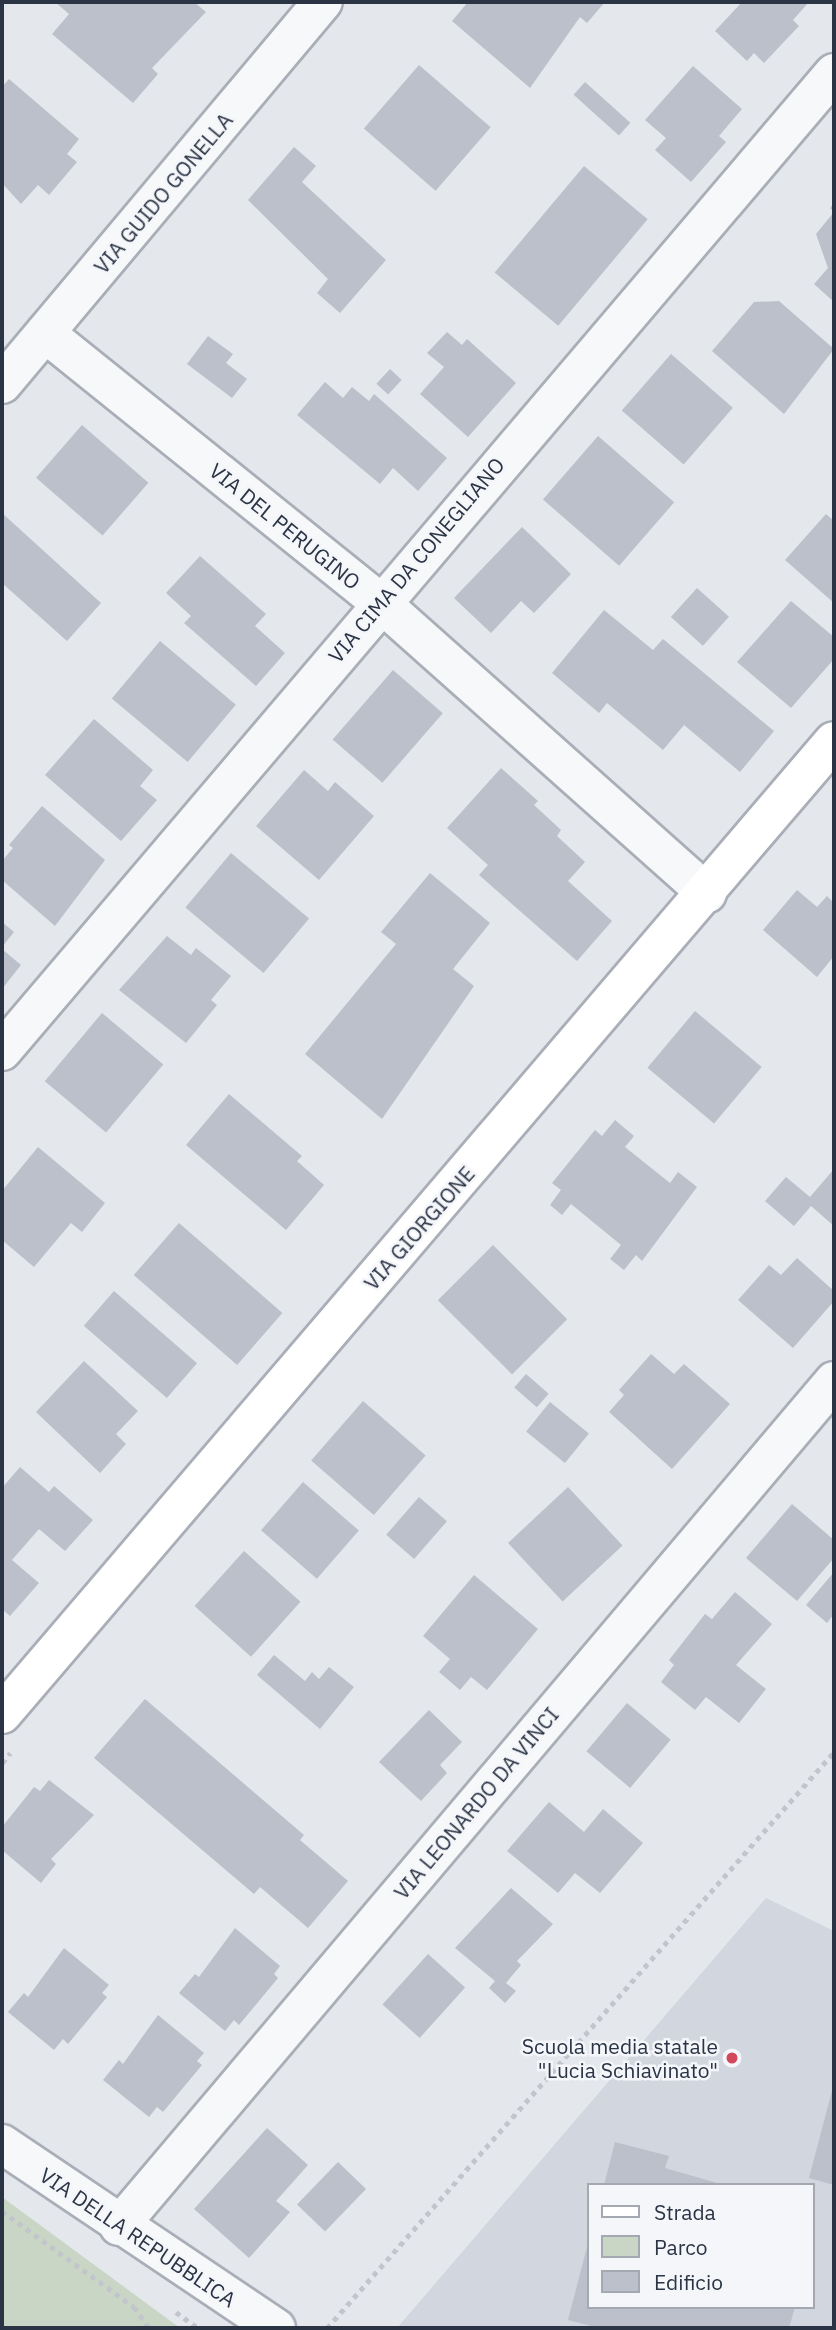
<!DOCTYPE html>
<style>
body{margin:0}
#map{position:relative;width:836px;height:2330px;overflow:hidden;background:#e4e7ec;font-family:"IBM Plex Sans",sans-serif}
div>[style]{position:absolute}
[style*='--x']{left:calc(var(--x)*1px);top:calc(var(--y)*1px);width:calc(var(--w)*1px);rotate:calc(var(--a)*1deg)}
.built>*{inset:0;background:#d2d6de}
.green>*{inset:0;background:#c9d6c5}
.building>*{inset:0;background:#bbc0ca;transform-origin:0 0}
.path>*{height:4.5px;margin-top:-2.25px;transform-origin:0;background:repeating-linear-gradient(90deg,#c2c5cb 0 5px,transparent 0 10px)}
.roads{filter:drop-shadow(2px 0 #a9aeb7) drop-shadow(-2px 0 #a9aeb7) drop-shadow(0 2px #a9aeb7) drop-shadow(0 -2px #a9aeb7)}
.minor>*{height:38px;margin:-19px;padding:0 19px;transform-origin:19px;border-radius:19px;background:#f7f8fa}
.secondary>*{height:38px;margin:-19px;padding:0 19px;transform-origin:19px;border-radius:19px;background:#fff}
.dots>*{width:19px;height:19px;translate:-50% -50%;box-sizing:border-box;border:4px solid #f4f6f9;border-radius:50%}
span{translate:-50% -50%;white-space:nowrap;text-align:center;line-height:1.15;-webkit-text-stroke:5px #f4f6f9;paint-order:stroke}
.street-label{font-size:21px;color:#2b3445}
.poi-label{font-size:21px;color:#2b3445}
.right{translate:-100% -50%;text-align:right}
.frame{position:absolute;inset:0;border:4px solid #2b3445;pointer-events:none}
.legend{position:absolute;left:587px;top:2183px;width:228px;height:126px;box-sizing:border-box;background:#f4f6f9;border:2px solid #a4a8b1;margin:0;padding:9px 12px;list-style:none;font-size:21px;color:#2b3445}
.legend li{display:flex;align-items:center;gap:14px;height:35px}
.legend b{width:35px;border:2px solid #a4a8b1}
</style>
<div id="map">
<div class="built">
<i style="clip-path:polygon(evenodd,766px 1898px,834px 1931px,834px 2328px,397px 2328px,766px 1898px,589px 2185px,813px 2185px,813px 2307px,589px 2307px,589px 2185px)"></i>
</div>
<div class="green">
<i style="clip-path:polygon(2px 2197px,180px 2328px,2px 2328px)"></i>
</div>
<div class="building">
<i style="clip-path:polygon(55px 2px,194px 2px,206px 12px,152px 68px,158px 74px,133px 103px,52px 34px,69px 14px)"></i>
<i style="clip-path:polygon(468px 2px,605px 2px,587px 23px,580px 17px,530px 88px,452px 21px)"></i>
<i style="clip-path:polygon(742px 2px,809px 2px,793px 20px,799px 26px,764px 63px,754px 53px,747px 61px,715px 31px)"></i>
<i style="left:419px;top:65px;width:95px;height:84px;rotate:41deg"></i>
<i style="clip-path:polygon(693px 66px,742px 109px,719px 136px,726px 142px,691px 182px,655px 150px,666px 138px,645px 120px)"></i>
<i style="clip-path:polygon(9px 79px,79px 139px,67px 154px,77px 162px,49px 195px,38px 185px,21px 204px,2px 183px,2px 87px)"></i>
<i style="left:585px;top:82px;width:61px;height:17px;rotate:42deg"></i>
<i style="clip-path:polygon(294px 147px,316px 166px,302px 182px,386px 260px,340px 313px,317px 293px,328px 279px,248px 200px)"></i>
<i style="left:584px;top:166px;width:83px;height:139px;rotate:40deg"></i>
<i style="clip-path:polygon(834px 203px,834px 302px,814px 284px,828px 268px,816px 234px,834px 212px,830px 208px)"></i>
<i style="clip-path:polygon(779px 301px,834px 349px,784px 414px,712px 351px,754px 302px)"></i>
<i style="clip-path:polygon(447px 332px,462px 345px,467px 339px,516px 383px,468px 437px,420px 394px,444px 367px,427px 353px)"></i>
<i style="clip-path:polygon(208px 336px,233px 354px,226px 363px,247px 379px,232px 398px,187px 364px)"></i>
<i style="left:671px;top:354px;width:82px;height:75px;rotate:41deg"></i>
<i style="left:390px;top:369px;width:16px;height:20px;rotate:43deg"></i>
<i style="clip-path:polygon(325px 382px,343px 398px,352px 387px,369px 401px,374px 394px,447px 458px,418px 491px,393px 468px,380px 484px,297px 415px)"></i>
<i style="left:82px;top:425px;width:88px;height:70px;rotate:41deg"></i>
<i style="left:598px;top:436px;width:101px;height:84px;rotate:41deg"></i>
<i style="clip-path:polygon(2px 513px,101px 603px,67px 641px,2px 583px)"></i>
<i style="clip-path:polygon(826px 514px,834px 521px,834px 603px,785px 560px)"></i>
<i style="clip-path:polygon(522px 527px,571px 574px,534px 613px,521px 601px,491px 633px,454px 598px)"></i>
<i style="clip-path:polygon(200px 556px,266px 614px,255px 626px,285px 653px,256px 686px,184px 623px,191px 616px,166px 593px)"></i>
<i style="left:697px;top:588px;width:43px;height:39px;rotate:42deg"></i>
<i style="clip-path:polygon(791px 601px,834px 637px,834px 659px,791px 708px,737px 662px)"></i>
<i style="clip-path:polygon(604px 610px,653px 650px,663px 639px,774px 731px,740px 772px,684px 725px,663px 750px,607px 703px,599px 713px,552px 673px)"></i>
<i style="left:160px;top:641px;width:99px;height:75px;rotate:40deg"></i>
<i style="left:393px;top:670px;width:66px;height:92px;rotate:41deg"></i>
<i style="clip-path:polygon(94px 719px,153px 770px,140px 786px,157px 800px,121px 841px,45px 775px)"></i>
<i style="clip-path:polygon(501px 768px,538px 801px,534px 805px,561px 830px,557px 836px,585px 862px,568px 881px,612px 921px,577px 961px,479px 875px,488px 865px,447px 828px)"></i>
<i style="clip-path:polygon(304px 770px,328px 791px,335px 782px,374px 816px,319px 880px,256px 826px)"></i>
<i style="clip-path:polygon(42px 806px,105px 860px,55px 926px,2px 880px,2px 861px,13px 848px,9px 845px)"></i>
<i style="left:231px;top:853px;width:102px;height:71px;rotate:40deg"></i>
<i style="clip-path:polygon(430px 873px,490px 923px,453px 969px,474px 986px,382px 1119px,305px 1054px,396px 944px,381px 932px)"></i>
<i style="clip-path:polygon(797px 890px,817px 907px,827px 896px,834px 903px,834px 956px,817px 977px,763px 930px)"></i>
<i style="clip-path:polygon(2px 922px,14px 932px,2px 947px)"></i>
<i style="clip-path:polygon(167px 936px,191px 955px,196px 948px,231px 976px,211px 1000px,217px 1005px,186px 1043px,119px 990px)"></i>
<i style="clip-path:polygon(2px 949px,21px 965px,2px 989px)"></i>
<i style="left:695px;top:1011px;width:87px;height:74px;rotate:40deg"></i>
<i style="left:102px;top:1013px;width:80px;height:89px;rotate:40deg"></i>
<i style="clip-path:polygon(229px 1094px,302px 1156px,297px 1161px,324px 1185px,286px 1230px,186px 1145px)"></i>
<i style="clip-path:polygon(615px 1120px,634px 1136px,625px 1147px,670px 1183px,678px 1172px,697px 1187px,642px 1261px,636px 1255px,624px 1270px,610px 1259px,621px 1245px,571px 1204px,562px 1215px,550px 1205px,561px 1190px,552px 1183px,595px 1130px,602px 1136px)"></i>
<i style="clip-path:polygon(38px 1147px,105px 1203px,82px 1232px,71px 1223px,34px 1267px,2px 1240px,2px 1191px)"></i>
<i style="clip-path:polygon(834px 1169px,834px 1226px,811px 1206px,794px 1226px,765px 1201px,786px 1177px,810px 1197px)"></i>
<i style="left:179px;top:1223px;width:137px;height:69px;rotate:41deg"></i>
<i style="left:493px;top:1245px;width:105px;height:78px;rotate:45deg"></i>
<i style="clip-path:polygon(797px 1258px,834px 1291px,834px 1301px,793px 1348px,738px 1300px,769px 1265px,781px 1275px)"></i>
<i style="left:114px;top:1291px;width:110px;height:46px;rotate:41deg"></i>
<i style="clip-path:polygon(651px 1354px,674px 1374px,684px 1364px,730px 1404px,672px 1469px,609px 1412px,624px 1395px,619px 1390px)"></i>
<i style="clip-path:polygon(84px 1361px,138px 1411px,116px 1434px,126px 1444px,100px 1473px,36px 1412px)"></i>
<i style="left:526px;top:1374px;width:30px;height:18px;rotate:41deg"></i>
<i style="left:363px;top:1401px;width:83px;height:79px;rotate:41deg"></i>
<i style="left:550px;top:1402px;width:50px;height:38px;rotate:39deg"></i>
<i style="clip-path:polygon(20px 1467px,49px 1492px,54px 1486px,93px 1520px,65px 1551px,39px 1529px,12px 1560px,39px 1583px,10px 1616px,2px 1609px,2px 1488px)"></i>
<i style="left:303px;top:1482px;width:74px;height:64px;rotate:41deg"></i>
<i style="left:568px;top:1487px;width:80px;height:82px;rotate:47deg"></i>
<i style="left:419px;top:1497px;width:37px;height:50px;rotate:41deg"></i>
<i style="clip-path:polygon(792px 1504px,834px 1540px,834px 1558px,797px 1601px,746px 1558px)"></i>
<i style="left:244px;top:1551px;width:76px;height:74px;rotate:42deg"></i>
<i style="clip-path:polygon(834px 1572px,834px 1614px,827px 1623px,806px 1605px)"></i>
<i style="clip-path:polygon(474px 1575px,538px 1629px,487px 1690px,471px 1677px,460px 1690px,439px 1672px,450px 1659px,423px 1636px)"></i>
<i style="clip-path:polygon(735px 1592px,772px 1624px,736px 1665px,766px 1689px,739px 1723px,706px 1697px,695px 1710px,661px 1682px,674px 1665px,669px 1660px,705px 1614px,712px 1619px)"></i>
<i style="clip-path:polygon(274px 1655px,305px 1681px,312px 1672px,319px 1679px,329px 1667px,354px 1687px,320px 1729px,257px 1675px)"></i>
<i style="clip-path:polygon(145px 1699px,304px 1835px,300px 1840px,348px 1881px,308px 1928px,260px 1887px,254px 1894px,94px 1758px)"></i>
<i style="left:627px;top:1703px;width:57px;height:63px;rotate:40deg"></i>
<i style="clip-path:polygon(429px 1710px,462px 1742px,440px 1765px,447px 1773px,421px 1801px,379px 1762px)"></i>
<i style="clip-path:polygon(49px 1780px,94px 1815px,51px 1859px,56px 1864px,41px 1883px,2px 1850px,2px 1827px,34px 1787px,40px 1791px)"></i>
<i style="clip-path:polygon(549px 1802px,584px 1832px,603px 1809px,643px 1843px,600px 1893px,575px 1873px,558px 1893px,507px 1851px)"></i>
<i style="clip-path:polygon(511px 1888px,553px 1924px,517px 1961px,521px 1965px,506px 1983px,516px 1991px,505px 2003px,489px 1988px,495px 1981px,455px 1948px)"></i>
<i style="clip-path:polygon(235px 1928px,280px 1966px,274px 1974px,278px 1978px,239px 2025px,234px 2020px,225px 2031px,179px 1993px,195px 1974px,199px 1977px)"></i>
<i style="clip-path:polygon(64px 1948px,109px 1985px,102px 1993px,107px 1997px,68px 2044px,63px 2039px,54px 2050px,8px 2012px,24px 1993px,28px 1997px)"></i>
<i style="left:428px;top:1954px;width:50px;height:68px;rotate:42deg"></i>
<i style="clip-path:polygon(158px 2015px,204px 2053px,197px 2061px,202px 2065px,163px 2112px,157px 2107px,149px 2117px,103px 2080px,119px 2060px,123px 2064px)"></i>
<i style="clip-path:polygon(833px 2087px,834px 2087px,834px 2185px,809px 2178px)"></i>
<i style="clip-path:polygon(267px 2128px,308px 2165px,276px 2201px,290px 2212px,249px 2258px,194px 2209px)"></i>
<i style="clip-path:polygon(615px 2142px,669px 2156px,665px 2168px,724px 2185px,604px 2185px)"></i>
<i style="left:338px;top:2162px;width:39px;height:59px;rotate:44deg"></i>
<i style="clip-path:polygon(588px 2243px,589px 2307px,795px 2307px,789px 2328px,599px 2328px,568px 2320px)"></i>
</div>
<div class="path">
<i style="--x:2;--y:1763;--w:13;--a:-51"></i>
<i style="--x:2;--y:2211;--w:163;--a:36"></i>
<i style="--x:134;--y:2307;--w:26;--a:54"></i>
<i style="--x:176;--y:2312;--w:27;--a:36"></i>
<i style="--x:327;--y:2328;--w:767;--a:-48.65"></i>
</div>
<div class="roads">
<div class="minor">
<i style="--x:45;--y:333;--w:430;--a:38.8"></i>
<i style="--x:380;--y:602;--w:438;--a:41.7"></i>
<i style="--x:2;--y:384;--w:499;--a:-50"></i>
<i style="--x:2;--y:1051;--w:1284;--a:-49.61"></i>
<i style="--x:2;--y:2144;--w:330;--a:33.9"></i>
<i style="--x:119;--y:2226;--w:1107;--a:-49.76"></i>
</div>
<div class="secondary">
<i style="--x:2;--y:1714;--w:1280;--a:-49.47"></i>
</div>
</div>
<div class="dots">
<i style="left:732px;top:2058px;background:#d1495b"></i>
</div>
<div class="street-label">
<span style="left:163px;top:193px;rotate:-50deg">VIA GUIDO GONELLA</span>
<span style="left:285px;top:526px;rotate:39deg">VIA DEL PERUGINO</span>
<span style="left:416px;top:560px;rotate:-50deg">VIA CIMA DA CONEGLIANO</span>
<span style="left:419px;top:1228px;rotate:-49deg">VIA GIORGIONE</span>
<span style="left:476px;top:1803px;rotate:-50deg">VIA LEONARDO DA VINCI</span>
<span style="left:138px;top:2237px;rotate:34deg">VIA DELLA REPUBBLICA</span>
</div>
<div class="poi-label">
<span class="right" style="left:718px;top:2058px">Scuola media statale<br>"Lucia Schiavinato"</span>
</div>
<div class="frame"></div>
<ul class="legend">
<li><b style="height:9px;background:#fff"></b>Strada</li>
<li><b style="height:19px;background:#c9d6c5"></b>Parco</li>
<li><b style="height:19px;background:#bbc0ca"></b>Edificio</li>
</ul>
</div>
